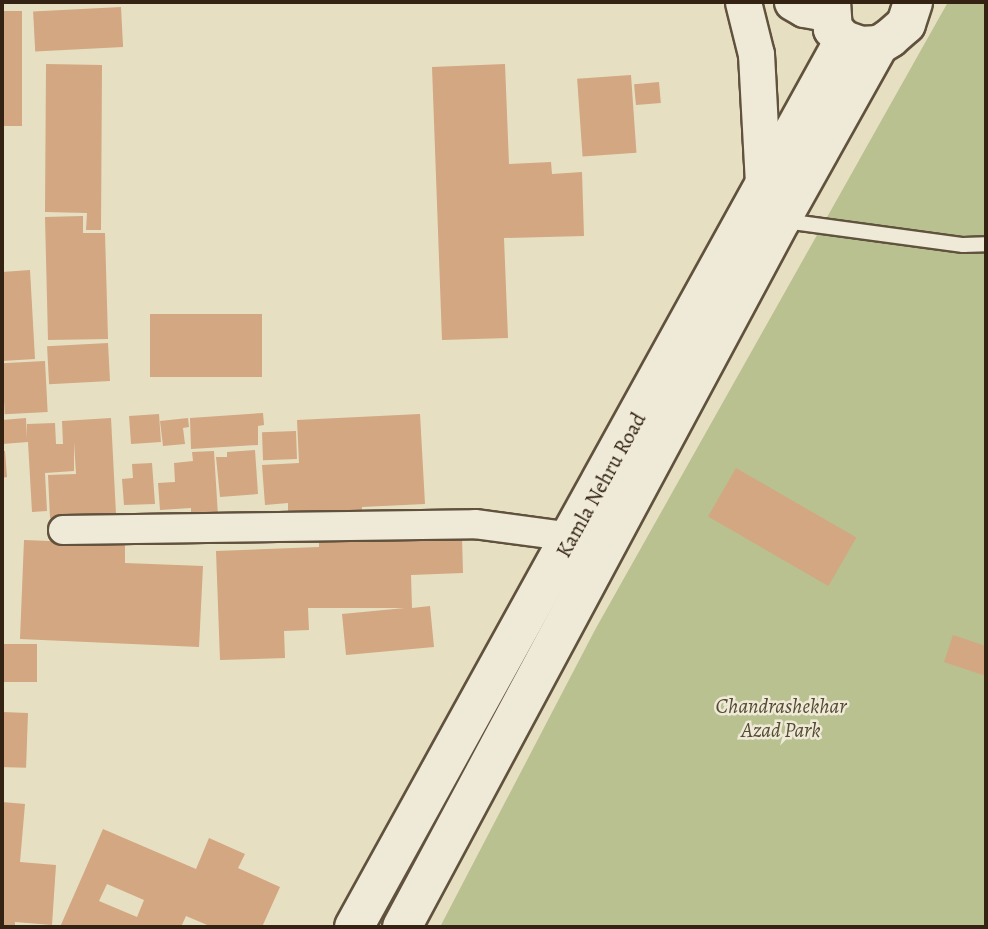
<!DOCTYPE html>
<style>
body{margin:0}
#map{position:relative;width:988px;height:929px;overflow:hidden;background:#e7dfc1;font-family:Alegreya,serif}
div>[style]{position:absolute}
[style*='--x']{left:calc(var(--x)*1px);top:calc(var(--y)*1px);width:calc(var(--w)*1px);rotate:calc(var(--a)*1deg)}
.green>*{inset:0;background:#b9c190}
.building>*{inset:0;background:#d2a782;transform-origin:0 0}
.roads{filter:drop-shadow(2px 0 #61523e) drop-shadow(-2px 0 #61523e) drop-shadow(0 2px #61523e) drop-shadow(0 -2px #61523e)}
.service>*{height:14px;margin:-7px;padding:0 7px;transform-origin:7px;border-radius:7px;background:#efead7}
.minor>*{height:28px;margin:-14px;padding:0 14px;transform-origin:14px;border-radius:14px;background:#efead7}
.tertiary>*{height:35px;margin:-17.5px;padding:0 17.5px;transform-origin:17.5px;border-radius:17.5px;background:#efead7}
.secondary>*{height:38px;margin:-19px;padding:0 19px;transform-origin:19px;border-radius:19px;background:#efead7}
span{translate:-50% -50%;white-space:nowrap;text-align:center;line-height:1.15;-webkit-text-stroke:5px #efead7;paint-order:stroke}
.street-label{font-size:21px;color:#342313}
.park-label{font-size:21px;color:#554a32;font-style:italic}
.frame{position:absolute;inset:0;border:4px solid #342313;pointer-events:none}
</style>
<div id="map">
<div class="green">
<i style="clip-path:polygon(948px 2px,986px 2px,986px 927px,440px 927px,596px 628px)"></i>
</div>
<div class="building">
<i style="left:121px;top:7px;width:40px;height:88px;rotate:87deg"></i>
<i style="left:2px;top:11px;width:20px;height:115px"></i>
<i style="clip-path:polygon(46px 64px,102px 65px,101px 230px,86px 230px,87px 213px,45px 212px)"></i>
<i style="clip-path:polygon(505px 64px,509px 164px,551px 162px,552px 174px,582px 172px,584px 236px,504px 238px,508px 338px,442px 340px,432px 67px)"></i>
<i style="left:631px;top:75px;width:78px;height:54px;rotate:86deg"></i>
<i style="left:659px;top:82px;width:21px;height:25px;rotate:85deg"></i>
<i style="clip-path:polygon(83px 216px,83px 233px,105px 233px,108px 339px,48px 340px,45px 217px)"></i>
<i style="clip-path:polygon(30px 270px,35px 359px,2px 361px,2px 272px)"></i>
<i style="left:150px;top:314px;width:112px;height:63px"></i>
<i style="left:108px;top:343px;width:38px;height:61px;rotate:87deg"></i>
<i style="left:45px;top:361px;width:51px;height:43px;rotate:87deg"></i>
<i style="clip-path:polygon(263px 413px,264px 425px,258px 426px,258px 445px,191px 449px,190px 418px)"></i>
<i style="left:159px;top:414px;width:28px;height:30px;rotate:86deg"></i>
<i style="clip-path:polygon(420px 414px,425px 504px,362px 507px,362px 518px,305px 521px,305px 511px,288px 512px,288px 503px,265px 505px,262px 465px,299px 463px,297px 420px)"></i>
<i style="clip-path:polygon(26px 418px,27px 439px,27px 424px,55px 423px,56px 444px,63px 444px,62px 421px,111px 418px,116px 514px,50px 518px,48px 475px,76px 474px,74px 442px,74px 471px,45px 473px,47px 511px,32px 512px,28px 442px,2px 444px,2px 420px)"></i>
<i style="clip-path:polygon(188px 418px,189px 427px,183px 428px,185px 444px,163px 446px,160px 421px)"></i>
<i style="left:296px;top:431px;width:28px;height:34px;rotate:88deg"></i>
<i style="clip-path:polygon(255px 450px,258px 494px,220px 497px,216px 457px,227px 457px,227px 452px)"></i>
<i style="clip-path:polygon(2px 451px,5px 451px,7px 477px,2px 478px)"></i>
<i style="clip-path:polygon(214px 451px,218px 516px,191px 518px,191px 508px,160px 510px,158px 483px,175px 482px,174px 463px,193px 461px,192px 452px)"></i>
<i style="clip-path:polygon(152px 463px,155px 504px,124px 505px,122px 479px,133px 478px,132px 464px)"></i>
<i style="left:736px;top:468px;width:139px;height:56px;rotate:30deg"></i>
<i style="clip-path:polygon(462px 537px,463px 573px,411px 575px,412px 608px,430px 606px,434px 647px,346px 655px,342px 614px,405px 608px,308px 608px,309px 630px,284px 631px,285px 658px,220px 660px,216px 551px,319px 547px,319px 542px)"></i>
<i style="clip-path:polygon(24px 540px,125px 544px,125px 563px,203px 566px,199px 647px,20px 639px)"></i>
<i style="clip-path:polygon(953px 635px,986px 646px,986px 676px,944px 662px)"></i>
<i style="left:2px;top:644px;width:35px;height:38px"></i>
<i style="left:2px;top:712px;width:26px;height:55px;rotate:2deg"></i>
<i style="clip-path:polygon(2px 802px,25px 804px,20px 862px,56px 865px,52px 925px,15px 922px,15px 927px,2px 927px)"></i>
<i style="clip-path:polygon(evenodd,103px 829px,196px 869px,209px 838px,245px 854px,238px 868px,280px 887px,262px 927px,212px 927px,186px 916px,181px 927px,60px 927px,103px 829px,107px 884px,144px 900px,137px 917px,99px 901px,107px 884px)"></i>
</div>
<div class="roads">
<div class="service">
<i style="--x:785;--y:221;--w:180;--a:7.7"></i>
<i style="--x:963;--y:245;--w:23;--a:-2"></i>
</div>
<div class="minor">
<i style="--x:63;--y:530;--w:412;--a:-0.8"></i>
<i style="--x:475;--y:524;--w:98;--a:7.6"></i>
</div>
<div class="tertiary">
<i style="--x:743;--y:2;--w:54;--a:76"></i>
<i style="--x:756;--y:54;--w:128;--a:86.9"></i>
<i style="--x:792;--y:2;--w:14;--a:30"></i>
<i style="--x:804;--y:9;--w:27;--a:10"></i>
</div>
<div class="secondary">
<i style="--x:831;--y:2;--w:27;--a:86"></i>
<i style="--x:833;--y:29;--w:16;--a:45"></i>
<i style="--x:844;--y:40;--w:18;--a:19"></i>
<i style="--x:861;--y:46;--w:18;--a:-3"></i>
<i style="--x:879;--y:45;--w:13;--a:-32"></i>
<i style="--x:890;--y:38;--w:21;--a:-41"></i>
<i style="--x:906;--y:24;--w:23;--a:-72"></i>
<i style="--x:354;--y:927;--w:1013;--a:-61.08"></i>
<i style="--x:402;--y:927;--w:802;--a:-61.81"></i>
<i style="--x:781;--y:220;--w:201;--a:-60.8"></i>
</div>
</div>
<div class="street-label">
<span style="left:601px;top:485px;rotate:-61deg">Kamla Nehru Road</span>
</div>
<div class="park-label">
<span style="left:781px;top:718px">Chandrashekhar<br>Azad Park</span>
</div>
<div class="frame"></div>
</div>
